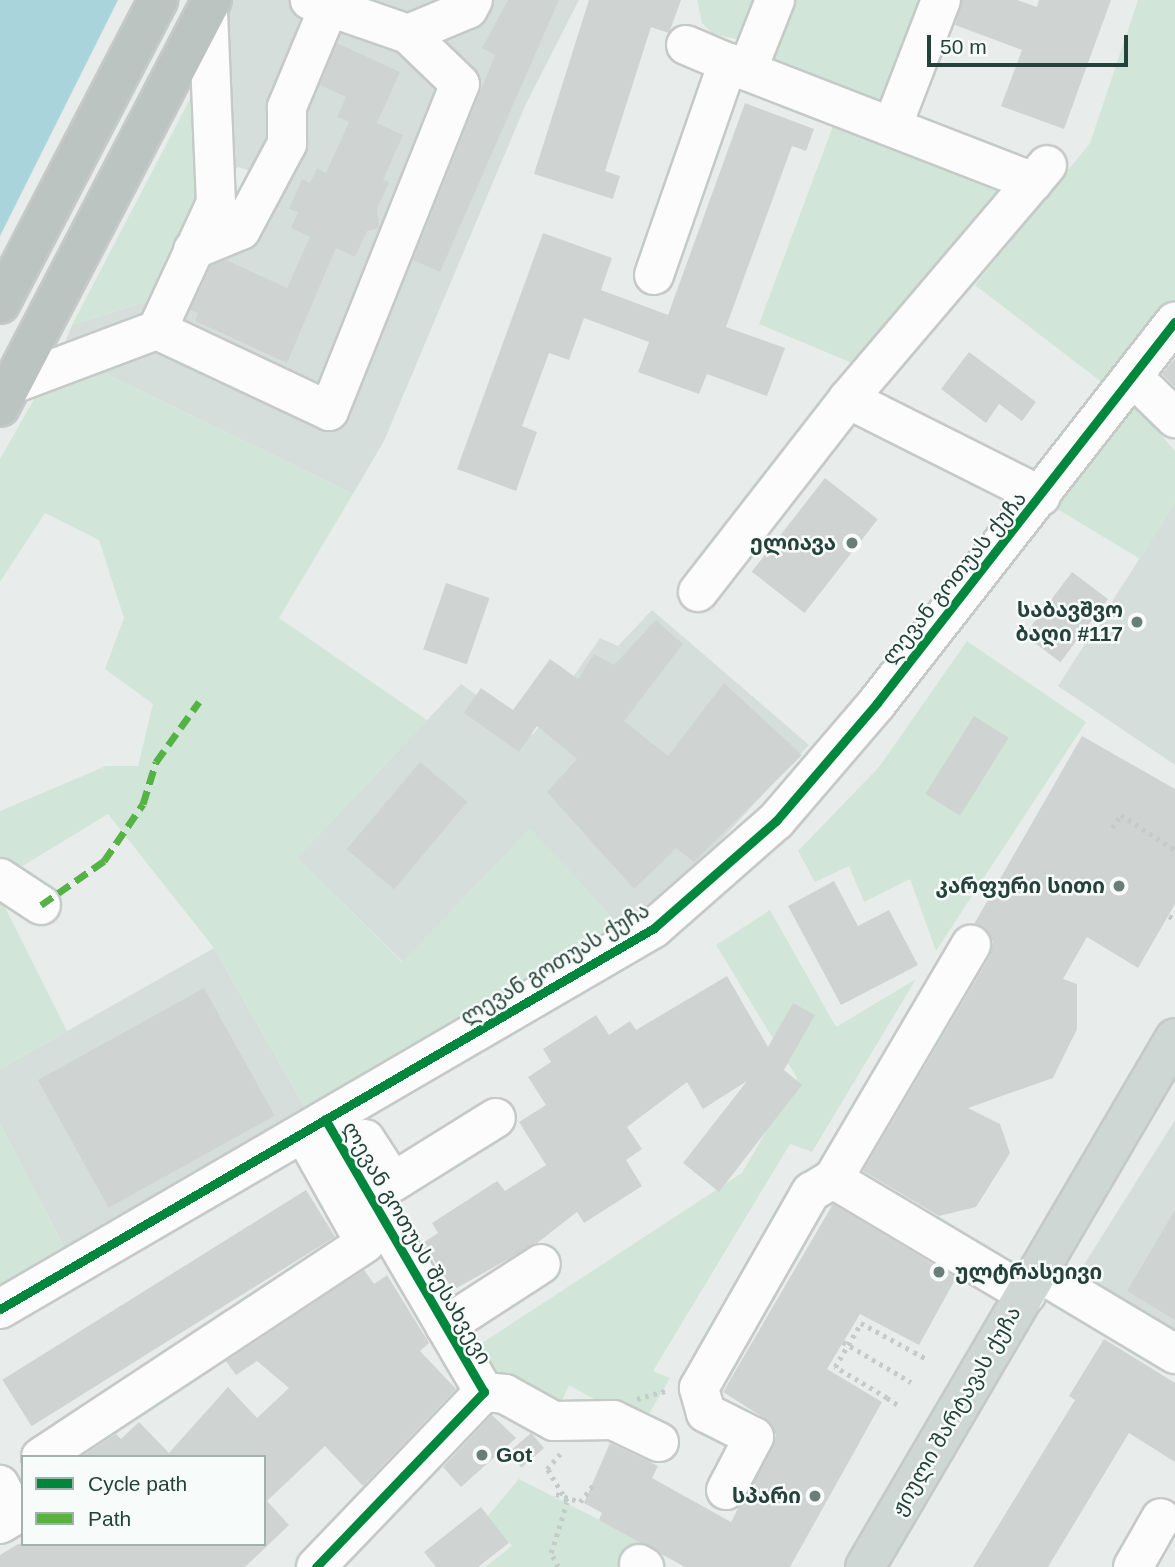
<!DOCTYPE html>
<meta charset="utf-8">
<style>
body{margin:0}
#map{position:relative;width:1175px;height:1567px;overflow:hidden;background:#e8edeb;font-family:Arial,"Noto Sans Georgian",sans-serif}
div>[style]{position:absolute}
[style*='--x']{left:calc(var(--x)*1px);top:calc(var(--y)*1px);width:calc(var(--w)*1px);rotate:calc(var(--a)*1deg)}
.built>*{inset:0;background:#d6dedb}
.green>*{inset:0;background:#d1e6d8}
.water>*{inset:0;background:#a9d4db}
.building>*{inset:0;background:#cfd4d2;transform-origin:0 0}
.path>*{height:4.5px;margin-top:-2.25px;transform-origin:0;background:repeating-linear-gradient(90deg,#c3ccca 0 3.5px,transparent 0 8.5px)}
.roads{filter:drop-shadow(2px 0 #c5cac8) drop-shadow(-2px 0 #c5cac8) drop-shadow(0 2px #c5cac8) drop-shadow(0 -2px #c5cac8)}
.minor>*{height:38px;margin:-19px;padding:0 19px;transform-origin:19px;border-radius:19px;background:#fcfcfc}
.major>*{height:38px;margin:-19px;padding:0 19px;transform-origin:19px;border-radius:19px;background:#cfd7d5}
.highway>*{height:38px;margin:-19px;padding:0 19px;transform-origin:19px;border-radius:19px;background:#bcc4c2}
.path-bridge>*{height:4.5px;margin-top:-2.25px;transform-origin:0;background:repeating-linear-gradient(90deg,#c3ccca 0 3.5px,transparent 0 8.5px)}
.quiet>*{height:7px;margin-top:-3.5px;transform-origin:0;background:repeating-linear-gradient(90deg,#55b346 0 14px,transparent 0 21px)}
.cycleway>*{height:9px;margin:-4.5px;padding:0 4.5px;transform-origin:4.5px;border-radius:4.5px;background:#00873e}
.dots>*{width:19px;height:19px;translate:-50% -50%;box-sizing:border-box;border:4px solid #f7fbf9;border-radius:50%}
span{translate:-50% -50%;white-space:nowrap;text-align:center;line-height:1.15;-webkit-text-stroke:5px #f7fbf9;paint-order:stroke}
.poi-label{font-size:21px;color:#24423a;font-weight:700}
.right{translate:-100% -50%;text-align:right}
.left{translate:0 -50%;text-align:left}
.street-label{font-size:21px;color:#24423a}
.legend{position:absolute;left:21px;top:1455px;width:245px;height:91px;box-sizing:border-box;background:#f7fbf9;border:2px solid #a3b1ad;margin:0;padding:9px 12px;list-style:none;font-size:21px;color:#24423a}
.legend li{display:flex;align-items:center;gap:14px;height:35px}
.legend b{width:35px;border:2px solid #a3b1ad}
.scale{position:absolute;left:927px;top:35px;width:201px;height:32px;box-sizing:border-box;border:4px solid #24423a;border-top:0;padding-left:9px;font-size:21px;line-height:24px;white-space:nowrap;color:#24423a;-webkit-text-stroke:5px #f7fbf9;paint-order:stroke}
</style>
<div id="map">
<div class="built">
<i style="clip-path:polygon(evenodd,230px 0,579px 0,525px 106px,384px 441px,353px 494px,61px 352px,72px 325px,163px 296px,208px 148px,191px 97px,230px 0,239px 167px,252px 172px,239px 195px,231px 190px,231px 172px,239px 167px)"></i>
<i style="clip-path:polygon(1175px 503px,1175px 765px,1058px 686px)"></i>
<i style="clip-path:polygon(652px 610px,809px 745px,692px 871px,644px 909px,619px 925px,530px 829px,403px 962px,297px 858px,461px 684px,533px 735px,600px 638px,618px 646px)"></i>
<i style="clip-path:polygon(214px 948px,307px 1111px,66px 1251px,0 1124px,0 1069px)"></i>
<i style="clip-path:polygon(1175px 1120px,1175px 1342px,1075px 1279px)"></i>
</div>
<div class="green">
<i style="clip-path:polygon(697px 0,760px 0,745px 41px,713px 34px,702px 23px)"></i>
<i style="clip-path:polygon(787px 0,934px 0,890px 112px,763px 61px)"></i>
<i style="clip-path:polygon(1138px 0,1175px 0,1175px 299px,1104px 384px,975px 285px,1090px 143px)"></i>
<i style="clip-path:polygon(191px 97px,208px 148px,207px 203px,163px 296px,72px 325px)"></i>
<i style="clip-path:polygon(836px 118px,1011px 191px,859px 366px,759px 324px)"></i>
<i style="clip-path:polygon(61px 352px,353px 494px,279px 618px,427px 720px,298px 858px,402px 962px,530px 828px,619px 925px,307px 1111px,214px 948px,108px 814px,16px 870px,0 859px,0 811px,106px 766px,138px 766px,153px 704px,105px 669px,124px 618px,99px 540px,45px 513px,0 582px,0 459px)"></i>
<i style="clip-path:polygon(1130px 399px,1175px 451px,1175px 503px,1140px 559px,1049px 504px)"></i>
<i style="clip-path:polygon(967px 641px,1086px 722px,936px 951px,910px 879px,864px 902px,849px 866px,815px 882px,798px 851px,879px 767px)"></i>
<i style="clip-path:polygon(0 897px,67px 1031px,0 1069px)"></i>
<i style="clip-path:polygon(770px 910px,836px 1027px,916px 979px,812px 1152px,790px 1144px,653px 1371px,670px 1378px,642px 1426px,569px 1385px,555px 1416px,500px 1382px,479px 1345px,742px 1173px,797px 1078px,716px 945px)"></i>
<i style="clip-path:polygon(0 1124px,66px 1251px,0 1290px)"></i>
<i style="clip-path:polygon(519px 1479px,643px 1542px,631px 1567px,485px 1567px,512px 1546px,487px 1517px)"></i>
</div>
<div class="water">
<i style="clip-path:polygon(0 0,118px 0,0 236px)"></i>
</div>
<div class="building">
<i style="clip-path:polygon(508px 0,559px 0,440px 272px,413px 260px,495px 55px,482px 48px)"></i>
<i style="clip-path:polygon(589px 0,681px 0,669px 33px,651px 27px,605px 171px,620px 176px,613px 199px,534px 174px)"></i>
<i style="clip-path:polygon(962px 0,1017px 0,1037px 7px,1039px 0,1111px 0,1064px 129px,1001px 106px,1022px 50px,955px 25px)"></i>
<i style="clip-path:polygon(337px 43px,400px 72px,377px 123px,403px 135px,383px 180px,389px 182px,377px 209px,379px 228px,367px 231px,355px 257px,336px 248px,287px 363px,195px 321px,198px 313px,190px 310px,211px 266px,226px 260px,287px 288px,310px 237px,291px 228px,298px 212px,289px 209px,302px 179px,310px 183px,317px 168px,326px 173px,349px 122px,337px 117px,346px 97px,320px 85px)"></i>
<i style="clip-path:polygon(745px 103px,814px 129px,806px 151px,792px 146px,726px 327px,785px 348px,767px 396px,707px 374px,699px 394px,638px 372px,649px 342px,584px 318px,569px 360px,549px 353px,522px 426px,537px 432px,516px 491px,457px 469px,543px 233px,612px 258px,601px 290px,668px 315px)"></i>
<i style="clip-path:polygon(969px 352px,1036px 402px,1022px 421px,999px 404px,986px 423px,941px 389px)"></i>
<i style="clip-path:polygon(1175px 358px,1175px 387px,1162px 374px)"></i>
<i style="left:825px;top:478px;width:67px;height:119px;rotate:38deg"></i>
<i style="left:1072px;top:572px;width:45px;height:79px;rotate:37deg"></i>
<i style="left:446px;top:583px;width:46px;height:70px;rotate:19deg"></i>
<i style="clip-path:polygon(656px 620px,683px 644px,624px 721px,668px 756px,724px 683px,802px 755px,694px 862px,676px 848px,634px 889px,547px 792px,577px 759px,537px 726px,519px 752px,464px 713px,481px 688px,513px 710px,550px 659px,578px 679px,594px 654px,614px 665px)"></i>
<i style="left:974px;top:716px;width:41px;height:92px;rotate:32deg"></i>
<i style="clip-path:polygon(1082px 736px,1175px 789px,1175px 904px,1138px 968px,1087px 937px,1063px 979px,1077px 984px,1077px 1029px,1053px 1078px,968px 1108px,1000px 1124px,1010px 1153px,976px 1207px,939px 1216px,863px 1171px,990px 956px,993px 941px,974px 924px)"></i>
<i style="left:420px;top:762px;width:62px;height:114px;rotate:40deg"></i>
<i style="clip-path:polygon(834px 881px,858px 926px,889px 910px,918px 965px,841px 1005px,788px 906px)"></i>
<i style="clip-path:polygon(727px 976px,768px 1047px,793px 1003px,815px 1015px,784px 1070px,802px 1085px,719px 1192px,683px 1163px,747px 1081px,703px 1109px,687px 1082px,627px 1127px,642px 1149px,626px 1160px,642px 1186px,584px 1223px,577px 1212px,537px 1243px,453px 1290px,423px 1243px,438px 1233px,432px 1223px,497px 1181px,505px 1191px,546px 1165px,519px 1122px,546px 1105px,528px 1077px,551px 1062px,543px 1049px,596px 1015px,609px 1035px,630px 1021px,636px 1030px)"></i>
<i style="left:204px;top:988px;width:146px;height:190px;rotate:61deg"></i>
<i style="left:306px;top:1190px;width:55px;height:358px;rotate:58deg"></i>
<i style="clip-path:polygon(833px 1204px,956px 1278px,919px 1345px,860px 1314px,827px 1369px,882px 1402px,790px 1567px,685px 1567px,599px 1520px,602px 1513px,584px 1503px,610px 1443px,658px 1466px,652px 1478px,731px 1522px,776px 1435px,764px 1418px,723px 1392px)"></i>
<i style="clip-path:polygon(1175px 1210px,1175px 1320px,1127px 1291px)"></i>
<i style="clip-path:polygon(364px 1270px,374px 1284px,387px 1275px,429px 1343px,420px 1351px,456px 1389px,363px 1486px,325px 1446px,267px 1501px,289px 1525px,245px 1567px,0 1567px,0 1555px,18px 1544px,264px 1544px,264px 1457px,81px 1457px,116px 1434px,121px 1439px,139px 1422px,169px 1453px,228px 1387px,257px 1418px,289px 1388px,257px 1361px,236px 1375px,226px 1361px)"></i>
<i style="clip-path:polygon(1104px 1339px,1175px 1383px,1175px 1462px,1129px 1433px,1048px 1567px,973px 1567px,1075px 1400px,1069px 1396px)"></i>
<i style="clip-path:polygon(492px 1415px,516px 1438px,461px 1487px,443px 1467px)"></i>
<i style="left:531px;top:1433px;width:20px;height:30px;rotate:49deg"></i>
<i style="clip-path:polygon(481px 1507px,509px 1543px,478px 1567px,436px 1567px,424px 1552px)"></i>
</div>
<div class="path">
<i style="--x:1112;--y:828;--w:16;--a:-55"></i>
<i style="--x:1121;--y:815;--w:64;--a:32.9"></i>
<i style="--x:1169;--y:916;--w:7;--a:27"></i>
<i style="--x:843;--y:1342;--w:79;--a:30.5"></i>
<i style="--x:914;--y:1352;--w:13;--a:29"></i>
<i style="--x:887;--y:1398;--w:13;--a:32"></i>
<i style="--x:637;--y:1399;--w:32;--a:-16"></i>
<i style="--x:556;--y:1494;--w:25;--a:18"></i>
<i style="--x:580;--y:1502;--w:24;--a:-52"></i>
<i style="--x:558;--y:1567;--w:16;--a:-117"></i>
<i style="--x:551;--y:1553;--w:53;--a:-72.6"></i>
<i style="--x:567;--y:1502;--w:39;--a:-121"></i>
<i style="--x:547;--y:1469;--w:20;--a:-49"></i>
</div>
<div class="roads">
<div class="minor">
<i style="--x:775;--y:0;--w:76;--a:111.5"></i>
<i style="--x:747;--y:71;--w:307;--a:21.2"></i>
<i style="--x:408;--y:34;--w:65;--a:-22.6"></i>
<i style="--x:468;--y:9;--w:10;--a:-61"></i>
<i style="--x:686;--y:45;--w:66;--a:23.1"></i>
<i style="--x:892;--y:127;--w:136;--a:-68.9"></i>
<i style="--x:193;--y:250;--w:52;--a:-22.6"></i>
<i style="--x:241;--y:230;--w:98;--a:-61.9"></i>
<i style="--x:287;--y:144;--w:37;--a:-90"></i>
<i style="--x:287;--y:107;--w:112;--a:-67.3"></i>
<i style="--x:654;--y:275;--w:225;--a:-70.8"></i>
<i style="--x:157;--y:330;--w:190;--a:25.2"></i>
<i style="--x:329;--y:411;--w:352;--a:-68.2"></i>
<i style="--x:460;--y:84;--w:72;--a:-136.1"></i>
<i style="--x:408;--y:34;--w:104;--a:-160.9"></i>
<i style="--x:1133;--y:377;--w:59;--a:44.3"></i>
<i style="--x:13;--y:384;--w:154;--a:-20.6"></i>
<i style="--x:157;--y:330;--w:140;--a:-65.1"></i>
<i style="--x:216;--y:203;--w:192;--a:-92.4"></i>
<i style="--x:848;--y:399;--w:216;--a:26.7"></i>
<i style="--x:698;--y:592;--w:244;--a:-52.1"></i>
<i style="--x:848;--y:399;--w:307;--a:-49.6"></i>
<i style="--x:0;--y:878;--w:49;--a:33.4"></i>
<i style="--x:328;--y:1125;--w:309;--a:59.7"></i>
<i style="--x:365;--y:1139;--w:51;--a:56.9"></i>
<i style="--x:393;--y:1182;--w:121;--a:-31.9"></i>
<i style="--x:833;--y:1179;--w:272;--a:-59.5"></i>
<i style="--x:1038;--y:1272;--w:160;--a:30.9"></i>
<i style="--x:0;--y:1309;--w:757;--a:-30.22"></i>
<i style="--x:654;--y:928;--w:162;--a:-41.3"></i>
<i style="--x:776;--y:821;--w:155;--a:-49.4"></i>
<i style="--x:877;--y:703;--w:484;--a:-52"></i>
<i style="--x:445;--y:1326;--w:114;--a:-32.9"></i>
<i style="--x:484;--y:1392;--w:21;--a:5"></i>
<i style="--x:505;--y:1394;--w:56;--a:28.9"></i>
<i style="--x:554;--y:1421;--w:59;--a:-1"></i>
<i style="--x:613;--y:1420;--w:51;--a:25.6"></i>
<i style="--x:41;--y:1457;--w:388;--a:-33.4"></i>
<i style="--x:365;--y:1243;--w:115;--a:-119.2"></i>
<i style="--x:726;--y:1490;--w:60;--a:-62.2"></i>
<i style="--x:754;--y:1437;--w:54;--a:-153.4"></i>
<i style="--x:706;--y:1413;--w:26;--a:-106"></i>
<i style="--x:699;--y:1388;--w:226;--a:-60.3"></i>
<i style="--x:811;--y:1192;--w:26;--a:-31"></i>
<i style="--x:833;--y:1179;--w:225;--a:30.8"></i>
<i style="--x:0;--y:1524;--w:17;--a:-31"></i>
<i style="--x:15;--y:1515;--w:34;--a:-117"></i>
<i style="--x:639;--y:1564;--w:6;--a:31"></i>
<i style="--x:316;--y:1567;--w:243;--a:-46.2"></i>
<i style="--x:1133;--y:1567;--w:56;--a:-60.3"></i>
</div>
<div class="major">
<i style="--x:865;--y:1567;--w:613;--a:-59.63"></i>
</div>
<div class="highway">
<i style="--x:0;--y:304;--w:343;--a:-62.5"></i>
<i style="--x:0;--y:407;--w:459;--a:-62.5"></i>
</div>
</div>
<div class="path-bridge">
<i style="--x:887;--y:1398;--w:61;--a:-149.2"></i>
<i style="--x:835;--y:1367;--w:51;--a:-59.4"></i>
<i style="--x:861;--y:1323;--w:60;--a:28.7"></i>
</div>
<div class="quiet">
<i style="--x:41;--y:905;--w:77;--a:-34.9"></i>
<i style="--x:104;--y:861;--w:69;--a:-55.6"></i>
<i style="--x:143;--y:804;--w:44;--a:-72.8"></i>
<i style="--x:156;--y:762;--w:74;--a:-54.4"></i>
</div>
<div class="cycleway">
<i style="--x:0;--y:1309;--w:757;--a:-30.22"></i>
<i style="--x:654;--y:928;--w:162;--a:-41.3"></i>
<i style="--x:776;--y:821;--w:155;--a:-49.4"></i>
<i style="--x:877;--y:703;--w:484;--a:-52"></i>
<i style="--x:316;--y:1567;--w:243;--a:-46.2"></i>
<i style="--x:484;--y:1392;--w:316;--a:-120.2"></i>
</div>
<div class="dots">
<i style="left:852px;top:543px;background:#697e78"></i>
<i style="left:1137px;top:622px;background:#697e78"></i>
<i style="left:1119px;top:886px;background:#697e78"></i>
<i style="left:939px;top:1272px;background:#697e78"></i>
<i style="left:482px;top:1455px;background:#697e78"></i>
<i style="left:815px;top:1496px;background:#697e78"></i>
</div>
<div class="poi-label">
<span class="right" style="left:836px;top:543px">ელიავა</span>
<span class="right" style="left:1123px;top:622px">საბავშვო<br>ბაღი #117</span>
<span class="right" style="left:1105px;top:886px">კარფური სითი</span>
<span class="left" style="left:955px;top:1272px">ულტრასეივი</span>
<span class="left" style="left:496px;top:1455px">Got</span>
<span class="right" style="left:801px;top:1496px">სპარი</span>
</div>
<div class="street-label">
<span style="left:954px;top:578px;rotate:-51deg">ლევან გოთუას ქუჩა</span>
<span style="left:555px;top:964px;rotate:-31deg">ლევან გოთუას ქუჩა</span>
<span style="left:417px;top:1243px;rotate:60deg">ლევან გოთუას შესახვევი</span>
<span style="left:956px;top:1411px;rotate:-60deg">ჟიული შარტავას ქუჩა</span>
</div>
<ul class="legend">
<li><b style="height:9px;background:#00873e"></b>Cycle path</li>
<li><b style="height:9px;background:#55b346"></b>Path</li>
</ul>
<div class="scale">50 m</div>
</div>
